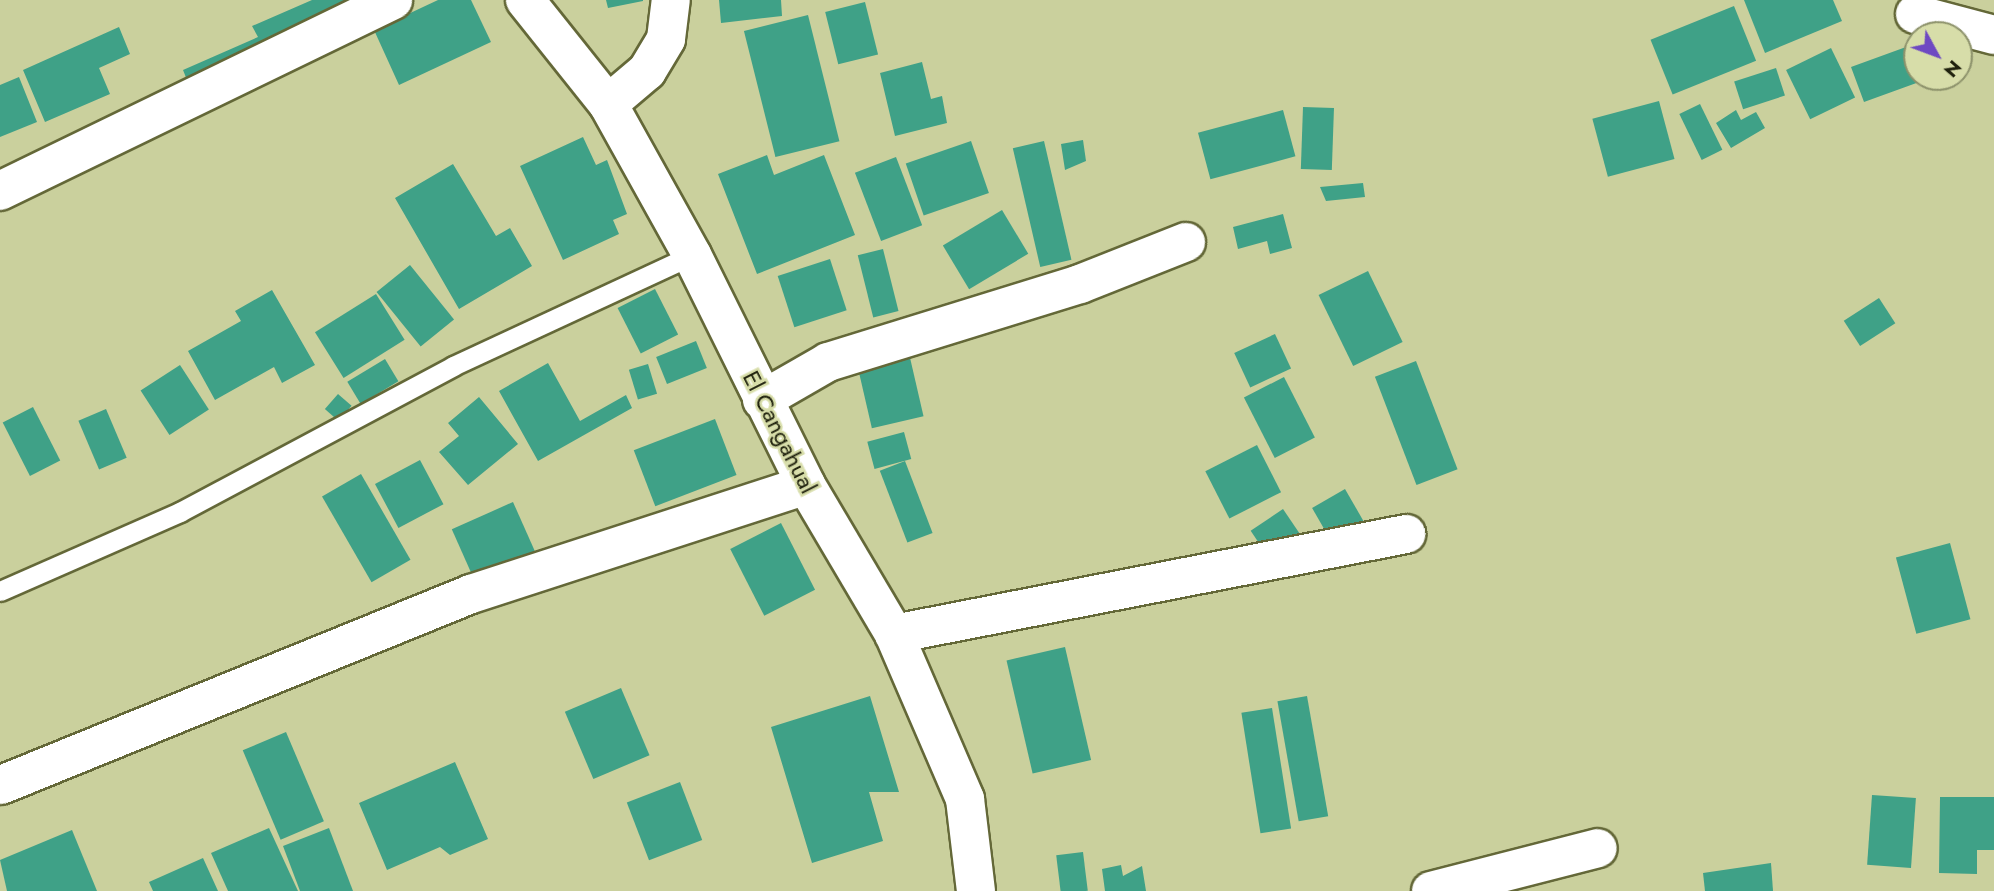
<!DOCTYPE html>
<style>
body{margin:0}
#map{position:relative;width:1994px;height:891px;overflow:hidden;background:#cad09d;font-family:Jost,sans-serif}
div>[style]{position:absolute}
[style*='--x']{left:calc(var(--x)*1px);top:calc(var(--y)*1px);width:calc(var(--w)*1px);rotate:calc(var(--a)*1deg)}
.building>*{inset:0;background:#3fa187;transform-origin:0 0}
.roads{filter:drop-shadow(2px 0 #646838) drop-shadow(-2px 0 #646838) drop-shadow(0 2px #646838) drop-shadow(0 -2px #646838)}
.lane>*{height:19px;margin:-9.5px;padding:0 9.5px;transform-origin:9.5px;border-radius:9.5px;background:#fff}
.street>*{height:38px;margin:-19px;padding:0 19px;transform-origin:19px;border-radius:19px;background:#fff}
span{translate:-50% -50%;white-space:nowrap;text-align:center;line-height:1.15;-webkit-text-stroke:5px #d7dda9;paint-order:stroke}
.street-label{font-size:24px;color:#1f210d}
.north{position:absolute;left:1903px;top:21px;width:70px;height:70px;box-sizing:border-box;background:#d7dda9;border:2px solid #8d926b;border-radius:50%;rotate:131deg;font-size:19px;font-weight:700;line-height:28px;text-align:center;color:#1f210d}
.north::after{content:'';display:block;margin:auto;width:24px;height:32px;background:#6e49c2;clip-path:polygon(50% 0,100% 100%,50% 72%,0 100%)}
</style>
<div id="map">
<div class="building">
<i style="clip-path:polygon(312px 0,345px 0,353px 19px,191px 90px,183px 70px,258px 37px,252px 26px)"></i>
<i style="clip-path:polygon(438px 0,471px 0,491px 42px,399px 85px,374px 30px)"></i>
<i style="clip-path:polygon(606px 0,643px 0,643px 1px,608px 8px)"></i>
<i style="clip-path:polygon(719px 0,781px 0,782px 16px,721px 23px)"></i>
<i style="clip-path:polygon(1744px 0,1833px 0,1842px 21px,1765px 53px)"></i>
<i style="left:865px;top:2px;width:54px;height:41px;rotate:76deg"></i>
<i style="left:1734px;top:6px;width:59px;height:90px;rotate:68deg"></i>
<i style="left:808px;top:15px;width:130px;height:66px;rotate:76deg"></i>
<i style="clip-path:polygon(119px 27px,130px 54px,99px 68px,110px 94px,45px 122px,23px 70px)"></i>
<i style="clip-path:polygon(1917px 43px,1917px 77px,1933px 77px,1864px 102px,1851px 67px)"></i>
<i style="left:1831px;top:48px;width:55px;height:50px;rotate:64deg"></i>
<i style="clip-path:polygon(922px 62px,931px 99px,942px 96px,947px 123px,895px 136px,880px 73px)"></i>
<i style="left:1776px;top:68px;width:29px;height:44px;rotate:72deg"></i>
<i style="clip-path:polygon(19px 77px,37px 122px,0 137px,0 85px)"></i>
<i style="left:1659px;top:101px;width:60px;height:69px;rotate:75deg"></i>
<i style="left:1700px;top:104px;width:51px;height:23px;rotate:64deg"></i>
<i style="left:1303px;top:107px;width:31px;height:62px;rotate:2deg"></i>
<i style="left:1283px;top:110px;width:48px;height:88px;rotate:75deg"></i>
<i style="clip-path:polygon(1736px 110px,1741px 120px,1756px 112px,1765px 128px,1731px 148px,1716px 123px)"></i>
<i style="clip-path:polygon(583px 137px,596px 165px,607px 160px,627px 214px,613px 220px,619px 234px,563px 260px,520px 166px)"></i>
<i style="clip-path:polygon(1083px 140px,1086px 161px,1065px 170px,1061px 144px)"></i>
<i style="left:971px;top:141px;width:55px;height:69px;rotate:71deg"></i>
<i style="left:1044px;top:141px;width:122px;height:32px;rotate:77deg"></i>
<i style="clip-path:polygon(767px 155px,774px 175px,824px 155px,855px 235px,757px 274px,718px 174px)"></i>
<i style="left:896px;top:157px;width:73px;height:44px;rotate:69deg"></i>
<i style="clip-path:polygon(453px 164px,496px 236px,510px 228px,532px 266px,459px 309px,395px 198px)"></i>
<i style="clip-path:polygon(1363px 183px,1365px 197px,1326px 201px,1320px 187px)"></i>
<i style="left:1002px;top:210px;width:51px;height:69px;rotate:59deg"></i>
<i style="clip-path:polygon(1283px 214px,1292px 248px,1270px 254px,1267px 241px,1238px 249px,1233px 227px)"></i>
<i style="left:883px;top:249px;width:64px;height:26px;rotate:76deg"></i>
<i style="left:830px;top:259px;width:54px;height:55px;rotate:72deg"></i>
<i style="left:410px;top:265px;width:70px;height:43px;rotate:51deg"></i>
<i style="left:1368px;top:271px;width:79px;height:55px;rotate:64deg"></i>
<i style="left:655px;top:289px;width:51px;height:42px;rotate:63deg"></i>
<i style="clip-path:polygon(272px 290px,315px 365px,282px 383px,274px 367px,215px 400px,188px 351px,241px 321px,235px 311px)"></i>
<i style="left:376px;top:294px;width:54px;height:72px;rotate:58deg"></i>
<i style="left:1879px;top:298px;width:30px;height:42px;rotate:57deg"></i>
<i style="left:1275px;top:334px;width:38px;height:45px;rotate:65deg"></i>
<i style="left:696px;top:341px;width:29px;height:43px;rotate:68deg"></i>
<i style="left:908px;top:349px;width:69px;height:53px;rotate:77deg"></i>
<i style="left:385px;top:359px;width:26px;height:44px;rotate:59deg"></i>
<i style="left:1416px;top:361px;width:116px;height:44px;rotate:69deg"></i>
<i style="clip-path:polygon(548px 363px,580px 421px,626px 395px,632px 408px,538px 461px,499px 391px)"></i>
<i style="left:648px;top:364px;width:31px;height:20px;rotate:73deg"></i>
<i style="left:180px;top:365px;width:53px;height:47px;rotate:57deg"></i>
<i style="left:1284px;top:377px;width:68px;height:45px;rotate:63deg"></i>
<i style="left:338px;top:394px;width:18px;height:20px;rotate:41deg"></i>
<i style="clip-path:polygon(479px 397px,518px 444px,468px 485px,439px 452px,459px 436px,448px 423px)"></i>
<i style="left:33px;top:407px;width:60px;height:34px;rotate:63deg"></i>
<i style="left:106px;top:409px;width:53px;height:30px;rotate:67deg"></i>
<i style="left:715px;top:419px;width:60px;height:87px;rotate:69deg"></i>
<i style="left:904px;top:432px;width:28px;height:38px;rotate:75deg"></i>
<i style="left:1257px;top:445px;width:53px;height:58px;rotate:63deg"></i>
<i style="left:420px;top:460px;width:50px;height:51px;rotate:62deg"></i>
<i style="left:905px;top:461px;width:77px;height:27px;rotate:69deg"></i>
<i style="left:361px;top:474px;width:99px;height:45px;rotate:60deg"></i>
<i style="left:1345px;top:489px;width:38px;height:38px;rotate:60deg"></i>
<i style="left:513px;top:502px;width:59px;height:67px;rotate:66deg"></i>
<i style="left:1283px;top:509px;width:30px;height:39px;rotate:56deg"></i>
<i style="left:781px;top:523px;width:75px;height:57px;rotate:63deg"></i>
<i style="left:1950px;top:543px;width:79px;height:56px;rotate:75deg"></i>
<i style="left:1065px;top:647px;width:116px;height:60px;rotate:77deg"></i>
<i style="left:621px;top:688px;width:73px;height:61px;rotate:67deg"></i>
<i style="clip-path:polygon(870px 696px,899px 792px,869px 792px,883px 841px,812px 863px,771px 727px)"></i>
<i style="left:1307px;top:696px;width:122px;height:30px;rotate:80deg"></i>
<i style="left:1272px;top:708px;width:122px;height:31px;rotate:81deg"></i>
<i style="left:286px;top:732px;width:97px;height:47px;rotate:67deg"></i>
<i style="clip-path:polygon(455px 762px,488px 839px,450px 855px,440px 847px,387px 870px,359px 803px)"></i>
<i style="left:680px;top:782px;width:62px;height:57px;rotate:69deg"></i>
<i style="left:1872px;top:795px;width:44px;height:70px;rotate:4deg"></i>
<i style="clip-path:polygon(1940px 797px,1994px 797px,1994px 850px,1977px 850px,1977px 874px,1939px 873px)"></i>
<i style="clip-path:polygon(269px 828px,298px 891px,228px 891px,211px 853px)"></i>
<i style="clip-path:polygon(329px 828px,353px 891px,300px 891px,283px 846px)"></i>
<i style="clip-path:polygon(72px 830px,97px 891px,7px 891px,0 860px)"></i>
<i style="left:1083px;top:852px;width:39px;height:27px;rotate:83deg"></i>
<i style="clip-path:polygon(203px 858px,218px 891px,153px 891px,149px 882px)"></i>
<i style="clip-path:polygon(1771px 863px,1773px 891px,1705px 891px,1703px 873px)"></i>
<i style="clip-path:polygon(1121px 865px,1123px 876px,1142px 866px,1146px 891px,1105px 891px,1102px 869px)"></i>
</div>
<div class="roads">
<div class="lane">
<i style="--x:0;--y:591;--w:197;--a:-23.7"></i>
<i style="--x:180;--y:512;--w:310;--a:-28.1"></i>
<i style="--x:453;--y:366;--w:264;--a:-24.9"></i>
</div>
<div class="street">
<i style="--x:525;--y:0;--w:133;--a:51.4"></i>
<i style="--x:608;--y:104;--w:173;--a:60.9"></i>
<i style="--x:692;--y:255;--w:257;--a:63.6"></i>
<i style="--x:806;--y:485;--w:173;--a:59.4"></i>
<i style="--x:894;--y:634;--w:180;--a:66.7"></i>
<i style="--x:965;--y:799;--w:93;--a:83.2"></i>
<i style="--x:1915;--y:14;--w:82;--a:14.9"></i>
<i style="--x:608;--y:104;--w:51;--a:-40.2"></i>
<i style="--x:647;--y:71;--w:37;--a:-59"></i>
<i style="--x:666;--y:39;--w:39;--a:-83"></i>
<i style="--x:0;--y:191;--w:437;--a:-25.9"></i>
<i style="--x:762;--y:400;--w:76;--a:-29.9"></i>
<i style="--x:828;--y:362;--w:264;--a:-17.2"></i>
<i style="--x:1080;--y:284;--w:114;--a:-21.6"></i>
<i style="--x:894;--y:634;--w:522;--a:-11.05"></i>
<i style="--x:1;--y:785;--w:507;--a:-22.12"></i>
<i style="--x:471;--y:594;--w:352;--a:-18"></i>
<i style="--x:1431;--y:891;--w:172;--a:-14.4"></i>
</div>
</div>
<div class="street-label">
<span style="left:780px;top:432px;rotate:63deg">El Cangahual</span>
</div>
<div class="north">N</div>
</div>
